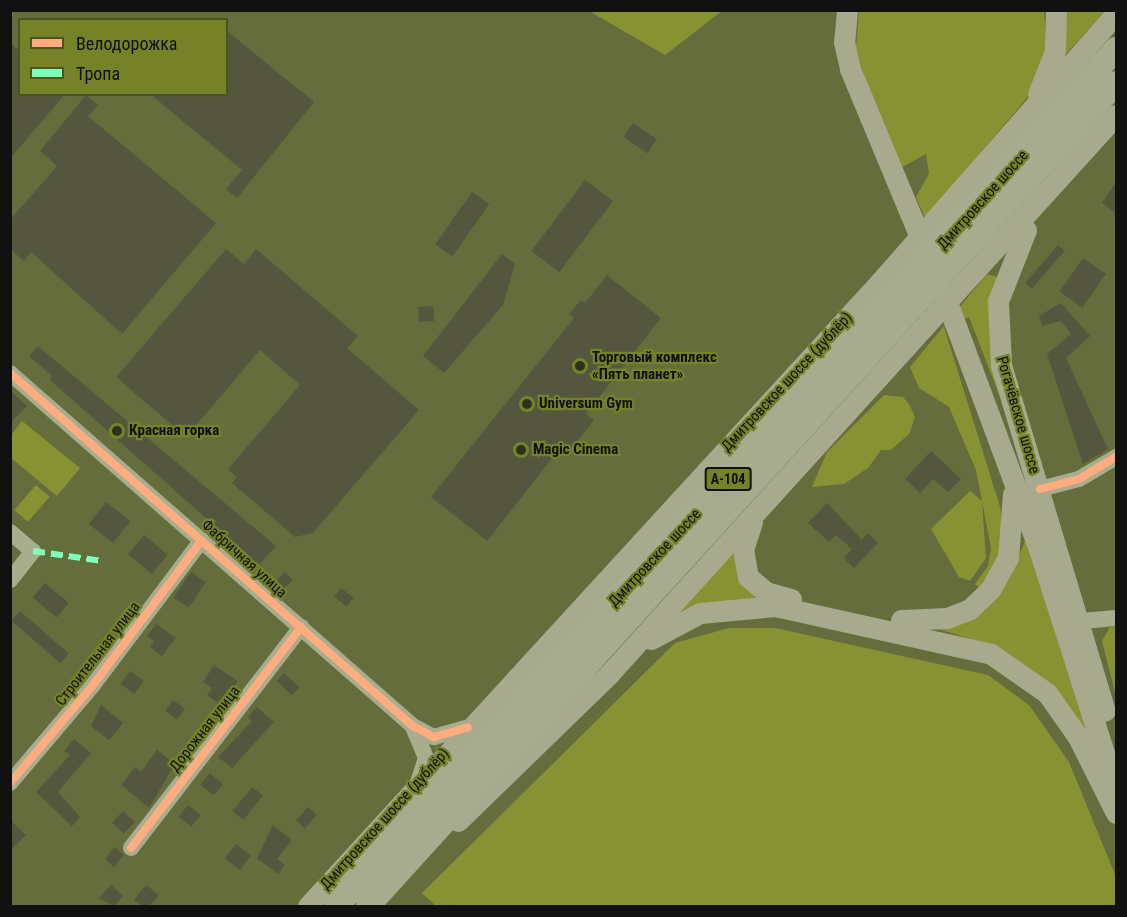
<!DOCTYPE html>
<meta charset="utf-8">
<style>
body{margin:0}
#map{position:relative;width:1127px;height:917px;overflow:hidden;background:#666d3c;font-family:"Roboto Condensed",sans-serif}
div>[style]{position:absolute}
[style*='--x']{left:calc(var(--x)*1px);top:calc(var(--y)*1px);width:calc(var(--w)*1px);rotate:calc(var(--a)*1deg)}
.green>*{inset:0;background:#879332;transform-origin:0 0}
.building>*{inset:0;background:#54573d;transform-origin:0 0}
.minor>*{height:16px;margin:-8px;padding:0 8px;transform-origin:8px;border-radius:8px;background:#a8ad8e}
.major>*{height:21px;margin:-10.5px;padding:0 10.5px;transform-origin:10.5px;border-radius:10.5px;background:#a7aa8c}
.highway>*{height:24px;margin:-12px;padding:0 12px;transform-origin:12px;border-radius:12px;background:#a7ac8e}
.quiet>*{height:6px;margin-top:-3px;transform-origin:0;background:repeating-linear-gradient(90deg,#80ffba 0 12px,transparent 0 18px)}
.cycleway>*{height:8px;margin:-4px;padding:0 4px;transform-origin:4px;border-radius:4px;background:#ffac80}
.dots>*{width:16px;height:16px;translate:-50% -50%;box-sizing:border-box;border:3px solid #758227;border-radius:50%}
span{translate:-50% -50%;white-space:nowrap;text-align:center;line-height:1.15;-webkit-text-stroke:4.5px #758227;paint-order:stroke}
.shield-label span{padding:2px 4px;background:#758227;border:2px solid;border-radius:4px;-webkit-text-stroke-width:0}
.shield-label{font-size:14px;color:#111;font-weight:700}
.street-label{font-size:15px;color:#111}
.poi-label{font-size:15px;color:#111;font-weight:700}
.left{translate:0 -50%;text-align:left}
.frame{position:absolute;inset:0;border:12px solid #111;pointer-events:none}
.legend{position:absolute;left:18px;top:18px;width:210px;height:78px;box-sizing:border-box;background:#758227;border:2px solid #4d551e;margin:0;padding:8px 10px;list-style:none;font-size:18px;color:#111}
.legend li{display:flex;align-items:center;gap:12px;height:30px}
.legend b{width:30px;border:2px solid #4d551e}
</style>
<div id="map">
<div class="green">
<i style="clip-path:polygon(589px 11px,722px 11px,665px 55px)"></i>
<i style="clip-path:polygon(859px 11px,1044px 11px,1047px 44px,1027px 98px,925px 218px,916px 197px,929px 174px,926px 154px,902px 167px,865px 81px,856px 47px)"></i>
<i style="clip-path:polygon(1061px 11px,1105px 11px,1066px 54px)"></i>
<i style="clip-path:polygon(987px 274px,997px 277px,1004px 407px,969px 317px,944px 327px,1001px 510px,1001px 551px,980px 588px,975px 584px,988px 566px,991px 548px,976px 470px,949px 407px,919px 388px,910px 367px)"></i>
<i style="clip-path:polygon(884px 395px,903px 397px,910px 406px,915px 417px,909px 434px,891px 450px,881px 450px,868px 468px,844px 484px,812px 487px,827px 452px)"></i>
<i style="clip-path:polygon(22px 421px,80px 468px,57px 496px,11px 458px,11px 435px)"></i>
<i style="left:36px;top:485px;width:18px;height:33px;rotate:41deg"></i>
<i style="clip-path:polygon(970px 491px,982px 501px,986px 558px,970px 581px,959px 577px,931px 529px)"></i>
<i style="clip-path:polygon(1026px 539px,1087px 728px,1085px 731px,971px 639px,938px 629px,1015px 564px)"></i>
<i style="clip-path:polygon(732px 551px,756px 599px,679px 615px,678px 609px)"></i>
<i style="clip-path:polygon(1110px 627px,1116px 627px,1116px 696px,1102px 641px)"></i>
<i style="clip-path:polygon(729px 628px,775px 628px,988px 675px,1029px 705px,1069px 762px,1116px 877px,1116px 906px,436px 906px,422px 893px,675px 643px)"></i>
</div>
<div class="building">
<i style="clip-path:polygon(226px 30px,314px 102px,237px 198px,226px 189px,242px 170px,150px 94px,226px 94px)"></i>
<i style="clip-path:polygon(10px 43px,20px 51px,20px 94px,65px 94px,10px 159px)"></i>
<i style="clip-path:polygon(86px 95px,98px 105px,88px 116px,216px 223px,122px 334px,31px 252px,24px 261px,10px 249px,10px 220px,57px 166px,40px 151px)"></i>
<i style="left:633px;top:123px;width:29px;height:17px;rotate:34deg"></i>
<i style="left:585px;top:180px;width:35px;height:89px;rotate:37deg"></i>
<i style="clip-path:polygon(1116px 182px,1116px 213px,1102px 203px)"></i>
<i style="left:472px;top:192px;width:21px;height:64px;rotate:35deg"></i>
<i style="left:1058px;top:245px;width:9px;height:50px;rotate:41deg"></i>
<i style="clip-path:polygon(226px 249px,244px 264px,256px 249px,358px 336px,347px 348px,419px 410px,313px 533px,295px 537px,232px 483px,237px 477px,228px 469px,300px 385px,260px 350px,186px 437px,116px 377px)"></i>
<i style="clip-path:polygon(502px 254px,515px 264px,503px 305px,444px 373px,423px 356px)"></i>
<i style="left:1083px;top:258px;width:28px;height:41px;rotate:35deg"></i>
<i style="clip-path:polygon(607px 275px,661px 318px,586px 414px,594px 420px,568px 453px,561px 447px,487px 541px,431px 497px,574px 318px,569px 314px,581px 300px,585px 303px)"></i>
<i style="clip-path:polygon(1061px 303px,1090px 336px,1066px 358px,1108px 449px,1083px 464px,1047px 354px,1071px 334px,1061px 321px,1042px 326px,1039px 316px)"></i>
<i style="left:433px;top:306px;width:15px;height:15px;rotate:86deg"></i>
<i style="clip-path:polygon(38px 346px,276px 546px,259px 565px,50px 380px,52px 376px,29px 356px)"></i>
<i style="clip-path:polygon(10px 391px,27px 406px,10px 423px)"></i>
<i style="clip-path:polygon(931px 451px,961px 479px,948px 492px,933px 479px,920px 493px,905px 479px)"></i>
<i style="left:106px;top:502px;width:31px;height:28px;rotate:38deg"></i>
<i style="clip-path:polygon(827px 503px,862px 540px,868px 533px,878px 543px,854px 568px,844px 558px,852px 549px,836px 535px,829px 542px,808px 523px)"></i>
<i style="left:144px;top:535px;width:31px;height:25px;rotate:40deg"></i>
<i style="left:191px;top:572px;width:18px;height:31px;rotate:34deg"></i>
<i style="left:285px;top:572px;width:11px;height:17px;rotate:45deg"></i>
<i style="left:45px;top:583px;width:31px;height:19px;rotate:40deg"></i>
<i style="left:341px;top:588px;width:16px;height:11px;rotate:38deg"></i>
<i style="left:20px;top:611px;width:65px;height:13px;rotate:41deg"></i>
<i style="clip-path:polygon(156px 624px,176px 638px,162px 656px,150px 647px,154px 641px,147px 636px)"></i>
<i style="clip-path:polygon(214px 665px,238px 681px,222px 706px,207px 695px,212px 688px,203px 682px)"></i>
<i style="left:130px;top:671px;width:17px;height:16px;rotate:36deg"></i>
<i style="left:284px;top:673px;width:21px;height:11px;rotate:43deg"></i>
<i style="left:173px;top:700px;width:15px;height:13px;rotate:37deg"></i>
<i style="clip-path:polygon(101px 705px,123px 723px,109px 740px,91px 726px)"></i>
<i style="clip-path:polygon(257px 707px,274px 722px,232px 768px,218px 757px,252px 721px,248px 717px)"></i>
<i style="clip-path:polygon(74px 739px,91px 753px,58px 792px,80px 817px,72px 826px,36px 792px,70px 755px,64px 751px)"></i>
<i style="clip-path:polygon(157px 750px,175px 764px,149px 808px,121px 785px,135px 767px,141px 772px)"></i>
<i style="left:210px;top:773px;width:17px;height:15px;rotate:40deg"></i>
<i style="left:252px;top:787px;width:14px;height:31px;rotate:39deg"></i>
<i style="left:188px;top:805px;width:16px;height:15px;rotate:38deg"></i>
<i style="left:308px;top:807px;width:12px;height:18px;rotate:42deg"></i>
<i style="left:123px;top:811px;width:16px;height:16px;rotate:43deg"></i>
<i style="clip-path:polygon(10px 820px,26px 835px,10px 851px)"></i>
<i style="clip-path:polygon(273px 825px,292px 840px,277px 859px,285px 865px,278px 874px,257px 858px)"></i>
<i style="left:236px;top:844px;width:19px;height:18px;rotate:39deg"></i>
<i style="clip-path:polygon(115px 847px,123px 855px,114px 867px,105px 859px)"></i>
<i style="clip-path:polygon(111px 885px,123px 896px,114px 906px,99px 898px)"></i>
<i style="clip-path:polygon(146px 885px,159px 895px,149px 906px,142px 906px,134px 900px)"></i>
</div>
<div class="minor">
<i style="--x:10;--y:373;--w:536;--a:41.22"></i>
<i style="--x:413;--y:726;--w:24;--a:28"></i>
<i style="--x:434;--y:737;--w:35;--a:-16"></i>
<i style="--x:1040;--y:489;--w:40;--a:-14.4"></i>
<i style="--x:1079;--y:479;--w:43;--a:-30.7"></i>
<i style="--x:10;--y:532;--w:30;--a:40"></i>
<i style="--x:33;--y:551;--w:37;--a:128"></i>
<i style="--x:1082;--y:621;--w:34;--a:-5"></i>
<i style="--x:413;--y:727;--w:34;--a:67"></i>
<i style="--x:426;--y:758;--w:25;--a:108"></i>
<i style="--x:10;--y:783;--w:128;--a:-49.7"></i>
<i style="--x:93;--y:685;--w:181;--a:-53.1"></i>
<i style="--x:131;--y:848;--w:279;--a:-52.4"></i>
</div>
<div class="major">
<i style="--x:847;--y:10;--w:32;--a:95"></i>
<i style="--x:844;--y:42;--w:28;--a:77"></i>
<i style="--x:850;--y:69;--w:195;--a:67.4"></i>
<i style="--x:1038;--y:94;--w:46;--a:-68.4"></i>
<i style="--x:1055;--y:51;--w:41;--a:-88.6"></i>
<i style="--x:1026;--y:230;--w:76;--a:111.5"></i>
<i style="--x:998;--y:301;--w:64;--a:87.3"></i>
<i style="--x:1001;--y:365;--w:361;--a:73.3"></i>
<i style="--x:944;--y:294;--w:272;--a:69.6"></i>
<i style="--x:1039;--y:549;--w:254;--a:72.3"></i>
<i style="--x:752;--y:522;--w:28;--a:108"></i>
<i style="--x:743;--y:549;--w:28;--a:80"></i>
<i style="--x:748;--y:577;--w:23;--a:40"></i>
<i style="--x:766;--y:592;--w:26;--a:16"></i>
<i style="--x:901;--y:620;--w:46;--a:-2.5"></i>
<i style="--x:947;--y:618;--w:25;--a:-21"></i>
<i style="--x:970;--y:609;--w:28;--a:-44"></i>
<i style="--x:990;--y:590;--w:37;--a:-61"></i>
<i style="--x:1008;--y:558;--w:64;--a:-85.5"></i>
<i style="--x:651;--y:639;--w:55;--a:-28"></i>
<i style="--x:700;--y:613;--w:75;--a:-5.3"></i>
<i style="--x:775;--y:606;--w:221;--a:12.5"></i>
<i style="--x:991;--y:654;--w:68;--a:34.9"></i>
<i style="--x:1047;--y:693;--w:54;--a:54.8"></i>
<i style="--x:1078;--y:737;--w:85;--a:63.4"></i>
<i style="--x:458;--y:821;--w:211;--a:-44.2"></i>
<i style="--x:609;--y:674;--w:755;--a:-47.79"></i>
<i style="--x:308;--y:906;--w:846;--a:-47.49"></i>
<i style="--x:880;--y:282;--w:358;--a:-48.7"></i>
</div>
<div class="highway">
<i style="--x:337;--y:906;--w:1158;--a:-47.73"></i>
<i style="--x:368;--y:906;--w:1112;--a:-47.73"></i>
</div>
<div class="quiet">
<i style="--x:33;--y:551;--w:70;--a:8.2"></i>
</div>
<div class="cycleway">
<i style="--x:10;--y:373;--w:536;--a:41.22"></i>
<i style="--x:413;--y:726;--w:24;--a:28"></i>
<i style="--x:434;--y:737;--w:35;--a:-16"></i>
<i style="--x:1040;--y:489;--w:40;--a:-14.4"></i>
<i style="--x:1079;--y:479;--w:43;--a:-30.7"></i>
<i style="--x:10;--y:783;--w:128;--a:-49.7"></i>
<i style="--x:93;--y:685;--w:181;--a:-53.1"></i>
<i style="--x:131;--y:848;--w:279;--a:-52.4"></i>
</div>
<div class="dots">
<i style="left:580px;top:366px;background:#2f3120"></i>
<i style="left:527px;top:404px;background:#2f3120"></i>
<i style="left:117px;top:431px;background:#2f3120"></i>
<i style="left:521px;top:450px;background:#2f3120"></i>
</div>
<div class="shield-label">
<span style="left:728px;top:479px">А-104</span>
</div>
<div class="street-label">
<span style="left:983px;top:200px;rotate:-48deg">Дмитровское шоссе</span>
<span style="left:787px;top:382px;rotate:-47deg">Дмитровское шоссе (дублёр)</span>
<span style="left:1018px;top:415px;rotate:74deg">Рогачёвское шоссе</span>
<span style="left:655px;top:558px;rotate:-47deg">Дмитровское шоссе</span>
<span style="left:244px;top:559px;rotate:42deg">Фабричная улица</span>
<span style="left:98px;top:654px;rotate:-52deg">Строительная улица</span>
<span style="left:205px;top:729px;rotate:-52deg">Дорожная улица</span>
<span style="left:385px;top:819px;rotate:-48deg">Дмитровское шоссе (дублёр)</span>
</div>
<div class="poi-label">
<span class="left" style="left:592px;top:366px">Торговый комплекс<br>«Пять планет»</span>
<span class="left" style="left:539px;top:404px">Universum Gym</span>
<span class="left" style="left:129px;top:431px">Красная горка</span>
<span class="left" style="left:533px;top:450px">Magic Cinema</span>
</div>
<div class="frame"></div>
<ul class="legend">
<li><b style="height:8px;background:#ffac80"></b>Велодорожка</li>
<li><b style="height:8px;background:#80ffba"></b>Тропа</li>
</ul>
</div>
